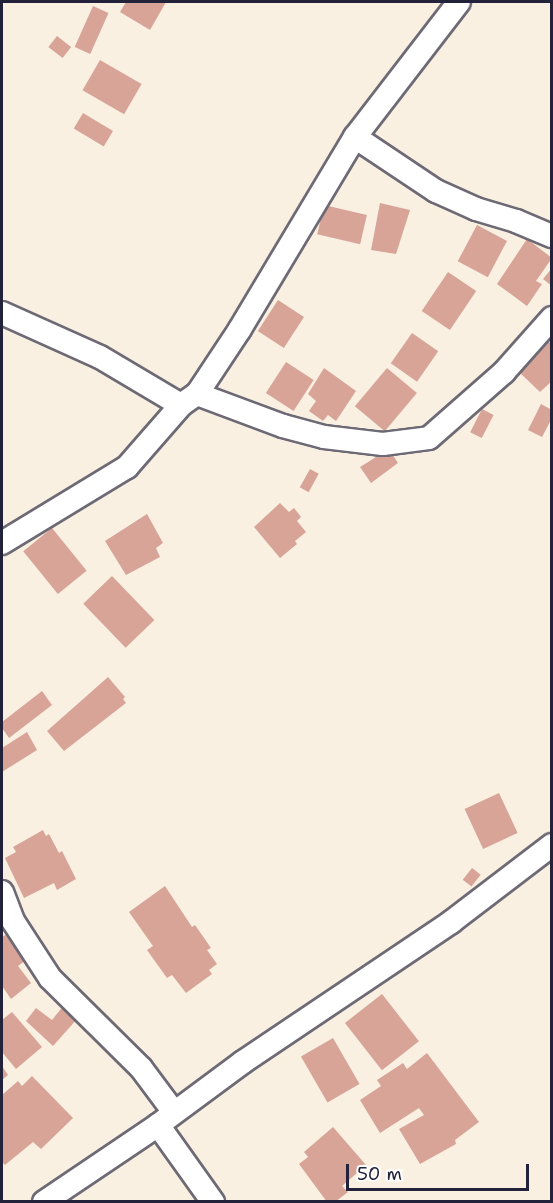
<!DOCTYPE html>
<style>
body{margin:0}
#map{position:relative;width:553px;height:1203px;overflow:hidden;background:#f9f0e2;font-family:"Shantell Sans",sans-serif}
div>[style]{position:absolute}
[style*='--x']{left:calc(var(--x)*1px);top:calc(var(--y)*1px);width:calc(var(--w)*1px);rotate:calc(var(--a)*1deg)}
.building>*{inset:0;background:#d7a497;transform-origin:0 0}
.roads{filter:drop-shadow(2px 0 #6d6a75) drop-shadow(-2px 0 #6d6a75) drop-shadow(0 2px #6d6a75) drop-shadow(0 -2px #6d6a75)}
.minor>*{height:22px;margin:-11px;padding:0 11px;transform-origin:11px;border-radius:11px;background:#fff}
span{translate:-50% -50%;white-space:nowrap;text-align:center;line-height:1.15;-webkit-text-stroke:6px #fff;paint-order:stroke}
.frame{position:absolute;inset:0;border:3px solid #22223b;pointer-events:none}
.scale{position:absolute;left:346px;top:1164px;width:183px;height:27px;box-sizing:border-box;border:3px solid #22223b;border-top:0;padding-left:8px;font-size:18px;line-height:21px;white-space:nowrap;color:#22223b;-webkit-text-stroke:4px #fff;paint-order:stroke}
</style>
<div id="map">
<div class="building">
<i style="clip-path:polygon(126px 2px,166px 2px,150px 30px,120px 12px)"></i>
<i style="left:93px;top:6px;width:17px;height:45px;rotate:24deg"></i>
<i style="left:57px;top:36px;width:18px;height:14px;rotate:38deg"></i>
<i style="left:100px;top:60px;width:48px;height:35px;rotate:30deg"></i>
<i style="left:83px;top:113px;width:35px;height:18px;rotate:31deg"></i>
<i style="clip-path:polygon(380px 203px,410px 210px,396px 254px,371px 250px)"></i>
<i style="left:324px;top:205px;width:44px;height:30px;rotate:13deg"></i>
<i style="left:477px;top:225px;width:34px;height:41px;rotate:28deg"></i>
<i style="clip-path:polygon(527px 239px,552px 258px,536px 281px,542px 284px,527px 306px,497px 284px)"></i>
<i style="clip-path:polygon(552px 268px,552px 286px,543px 279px)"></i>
<i style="left:448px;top:272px;width:34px;height:47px;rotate:34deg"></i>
<i style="left:278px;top:300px;width:31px;height:37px;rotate:33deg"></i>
<i style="left:412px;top:333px;width:32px;height:37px;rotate:35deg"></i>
<i style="clip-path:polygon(548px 341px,552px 344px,552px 381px,540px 392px,518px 371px)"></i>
<i style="left:286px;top:362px;width:33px;height:37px;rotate:33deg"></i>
<i style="clip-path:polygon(324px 368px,356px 391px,336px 421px,328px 415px,323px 421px,309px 411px,316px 401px,308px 394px)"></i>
<i style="left:387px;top:368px;width:39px;height:50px;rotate:40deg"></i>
<i style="clip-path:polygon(541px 404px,552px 410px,552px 418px,542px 437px,528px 430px)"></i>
<i style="left:482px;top:409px;width:13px;height:26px;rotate:27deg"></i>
<i style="clip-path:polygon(389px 449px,398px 463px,371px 483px,360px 467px)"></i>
<i style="left:310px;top:469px;width:10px;height:21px;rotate:29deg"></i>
<i style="clip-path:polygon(280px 503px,289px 512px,294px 508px,301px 517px,297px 521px,306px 532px,295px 541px,297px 544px,280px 558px,254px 527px)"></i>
<i style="clip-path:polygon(147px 514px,163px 543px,156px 548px,160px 557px,126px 575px,105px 541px)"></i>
<i style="left:52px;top:528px;width:55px;height:37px;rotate:51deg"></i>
<i style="left:112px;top:576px;width:61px;height:40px;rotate:46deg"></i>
<i style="clip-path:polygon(108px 677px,125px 697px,123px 699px,126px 703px,64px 751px,47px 731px)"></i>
<i style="clip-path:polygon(42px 691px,52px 705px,9px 738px,2px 728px,2px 722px)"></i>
<i style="clip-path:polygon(27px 732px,37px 750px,2px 772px,2px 748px)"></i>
<i style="left:499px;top:793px;width:44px;height:38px;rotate:65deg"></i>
<i style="clip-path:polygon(43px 830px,46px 836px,49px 834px,59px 853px,62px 851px,76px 879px,57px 890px,54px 883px,24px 898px,5px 858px,16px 852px,13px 847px)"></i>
<i style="left:472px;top:868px;width:11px;height:15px;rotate:38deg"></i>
<i style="clip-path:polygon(165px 886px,192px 927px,195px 925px,211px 948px,207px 950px,217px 964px,209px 970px,212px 974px,186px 993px,172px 975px,167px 978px,147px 950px,153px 946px,129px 912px)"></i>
<i style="clip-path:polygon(7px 934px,26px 960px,18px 966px,31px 983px,11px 999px,2px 986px,2px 937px)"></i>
<i style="left:382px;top:994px;width:60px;height:47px;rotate:52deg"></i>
<i style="clip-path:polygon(64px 1005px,78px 1018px,53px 1046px,26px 1021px,36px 1008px,52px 1020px)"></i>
<i style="clip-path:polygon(12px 1012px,42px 1047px,16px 1069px,2px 1052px,2px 1020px)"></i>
<i style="left:333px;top:1038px;width:53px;height:37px;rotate:60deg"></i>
<i style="clip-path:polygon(427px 1053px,479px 1122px,455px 1140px,456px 1144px,420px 1164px,399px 1129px,424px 1115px,419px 1108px,380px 1133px,360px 1100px,381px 1086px,377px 1080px,403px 1063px,407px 1069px)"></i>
<i style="clip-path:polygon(2px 1066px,8px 1075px,2px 1080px)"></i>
<i style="clip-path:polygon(32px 1076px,73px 1118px,41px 1149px,33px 1142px,5px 1165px,2px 1162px,2px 1095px,18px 1081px,22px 1086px)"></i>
<i style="clip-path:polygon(333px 1127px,366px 1165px,342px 1186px,348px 1192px,335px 1202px,327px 1202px,299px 1164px,308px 1157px,304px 1152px)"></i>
</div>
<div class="roads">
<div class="minor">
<i style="--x:355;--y:137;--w:97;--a:33.7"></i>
<i style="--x:436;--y:191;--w:44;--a:24.2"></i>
<i style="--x:476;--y:209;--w:42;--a:16.7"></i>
<i style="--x:516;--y:221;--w:39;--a:23"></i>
<i style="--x:2;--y:313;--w:107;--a:24.2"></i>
<i style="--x:100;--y:357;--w:94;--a:30.7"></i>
<i style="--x:197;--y:394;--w:92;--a:20.4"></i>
<i style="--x:283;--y:426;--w:42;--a:15"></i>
<i style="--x:324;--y:437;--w:59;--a:6.8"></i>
<i style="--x:383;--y:444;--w:46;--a:-7.4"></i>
<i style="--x:429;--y:438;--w:100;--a:-41.3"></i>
<i style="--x:504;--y:372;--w:72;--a:-48.4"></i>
<i style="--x:2;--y:543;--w:146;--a:-31.3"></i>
<i style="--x:127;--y:467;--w:82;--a:-48.9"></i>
<i style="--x:181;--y:405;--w:19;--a:-35"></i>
<i style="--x:197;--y:394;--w:78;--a:-56.5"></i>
<i style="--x:240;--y:329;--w:224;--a:-59.1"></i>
<i style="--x:355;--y:137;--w:170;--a:-52.4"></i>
<i style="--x:2;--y:892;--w:31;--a:69"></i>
<i style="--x:13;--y:921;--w:68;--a:57"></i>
<i style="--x:50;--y:978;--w:128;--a:44.7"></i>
<i style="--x:141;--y:1068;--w:54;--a:53.3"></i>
<i style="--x:158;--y:1125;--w:95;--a:54.5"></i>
<i style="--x:44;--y:1202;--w:138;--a:-34"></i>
<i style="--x:158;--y:1125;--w:106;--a:-36.5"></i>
<i style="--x:243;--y:1062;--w:251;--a:-33.9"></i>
<i style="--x:451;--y:922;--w:127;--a:-37.3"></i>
</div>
</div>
<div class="frame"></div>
<div class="scale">50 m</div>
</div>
